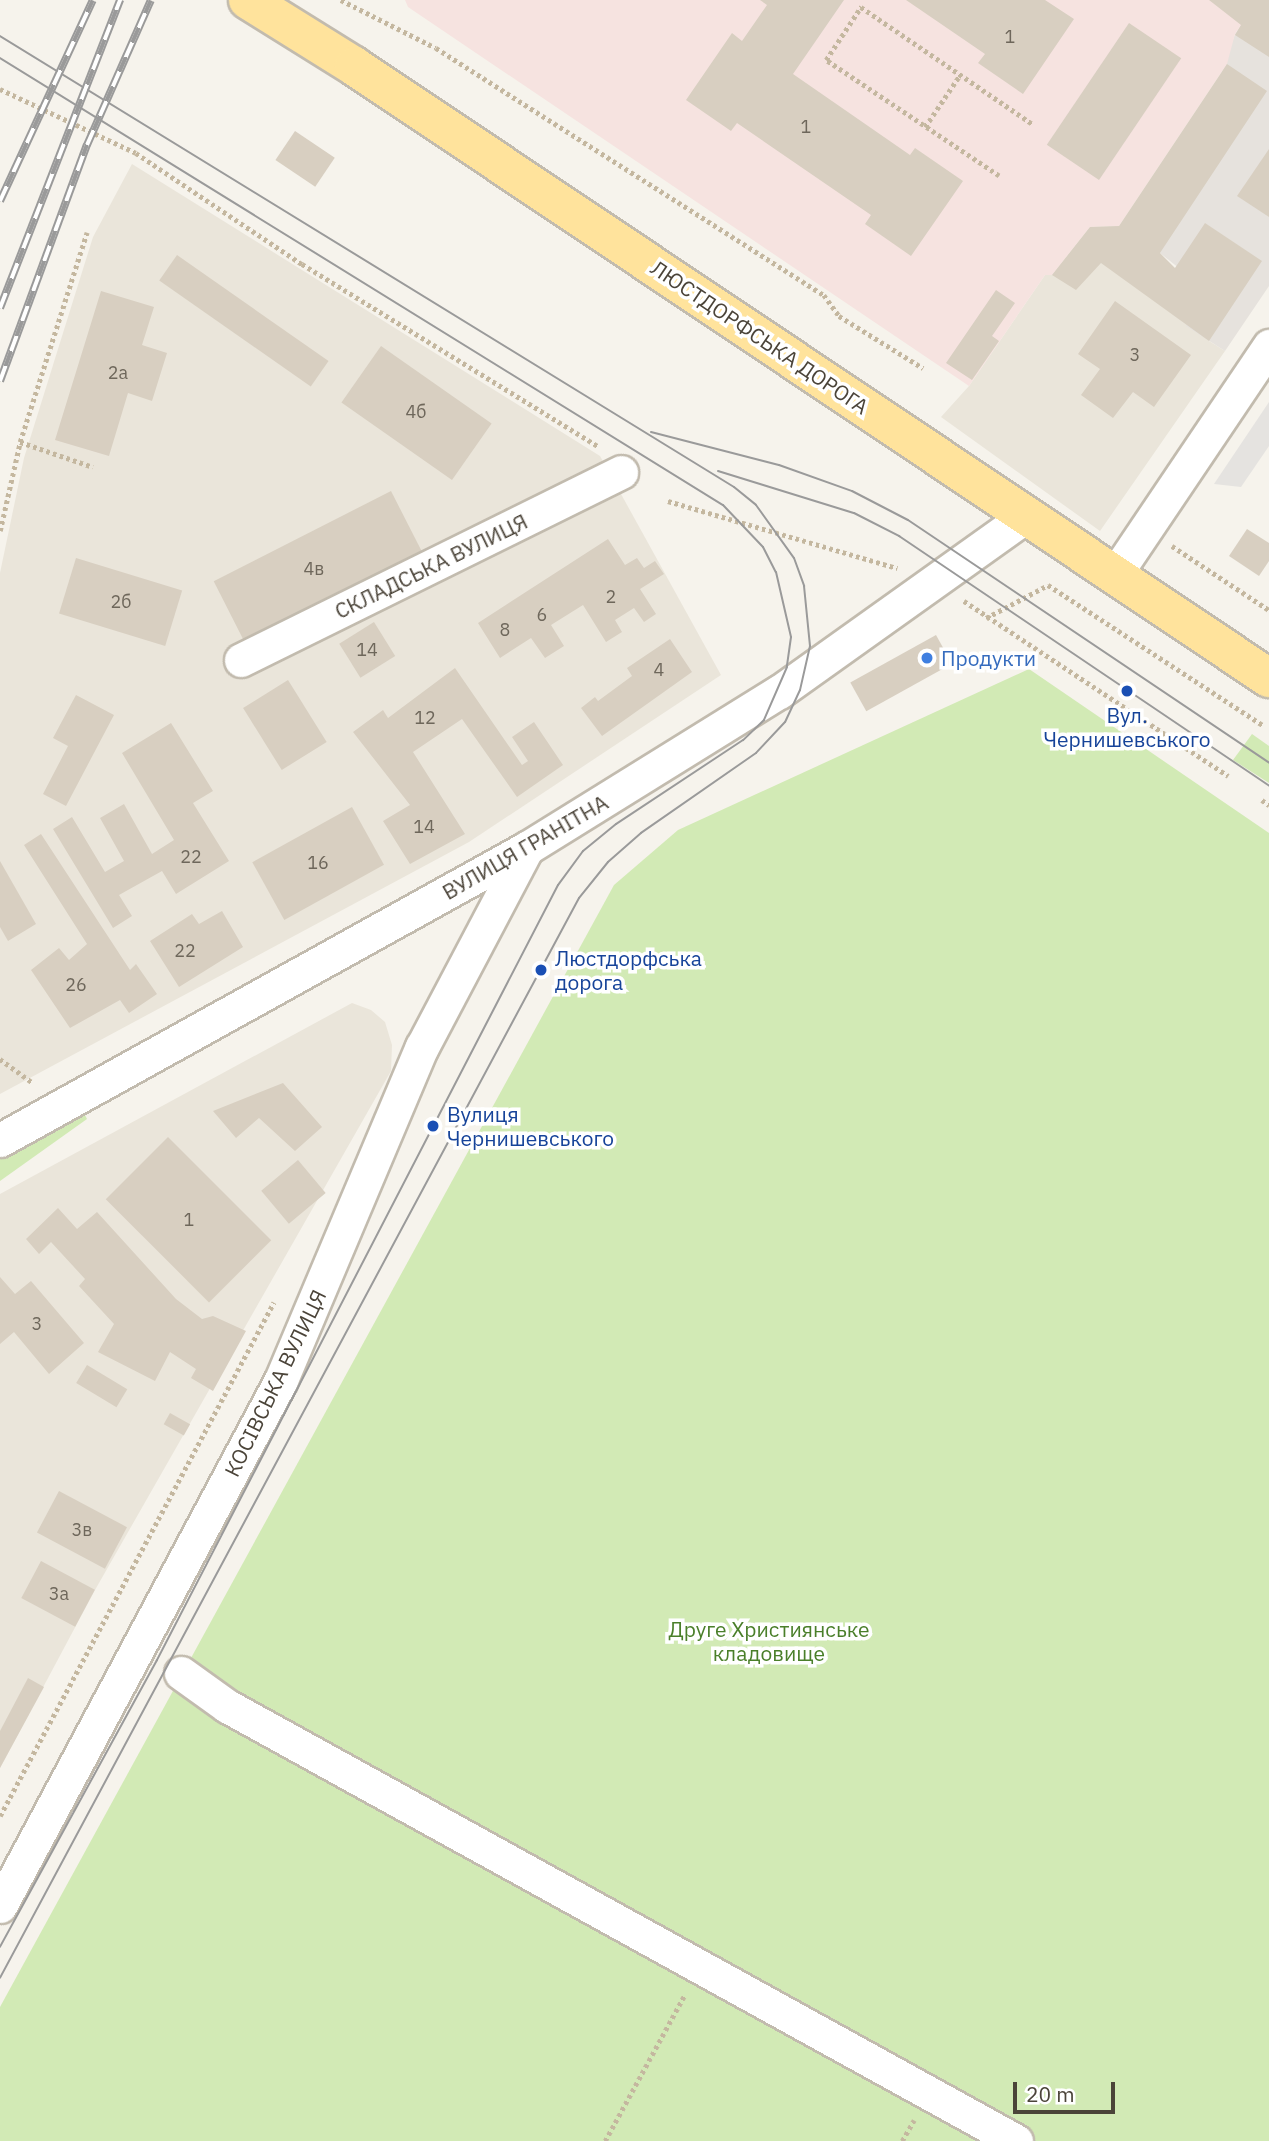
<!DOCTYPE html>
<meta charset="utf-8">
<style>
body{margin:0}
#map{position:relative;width:1269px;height:2141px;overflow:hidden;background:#f6f3ec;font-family:"IBM Plex Sans",sans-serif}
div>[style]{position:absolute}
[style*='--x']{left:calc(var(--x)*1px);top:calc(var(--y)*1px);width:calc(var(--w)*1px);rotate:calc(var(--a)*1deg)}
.residential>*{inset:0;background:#eae5da}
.industrial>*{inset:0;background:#e6e2dd}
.medical>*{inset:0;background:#f6e3e0}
.green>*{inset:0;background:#d2eab5}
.parking>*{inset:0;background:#e5e3e0}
.building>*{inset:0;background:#d8cfc1;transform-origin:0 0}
.path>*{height:4.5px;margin-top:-2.25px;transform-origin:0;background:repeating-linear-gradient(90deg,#c4b79f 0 3.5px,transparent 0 7px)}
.roads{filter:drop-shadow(2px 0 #c2bbae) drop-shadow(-2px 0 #c2bbae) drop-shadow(0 2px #c2bbae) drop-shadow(0 -2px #c2bbae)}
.minor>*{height:33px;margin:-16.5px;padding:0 16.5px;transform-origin:16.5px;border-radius:16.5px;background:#fff}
.major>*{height:38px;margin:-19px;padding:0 19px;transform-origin:19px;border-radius:19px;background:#ffe39c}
.tram>*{height:2px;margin:-1px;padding:0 1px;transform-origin:1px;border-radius:1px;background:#9a9a9a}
.rail>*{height:8px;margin-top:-4px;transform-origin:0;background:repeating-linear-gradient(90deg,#fff 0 16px,#9a9a9a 0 32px);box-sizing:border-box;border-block:2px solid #9a9a9a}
.dots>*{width:19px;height:19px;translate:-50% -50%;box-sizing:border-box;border:4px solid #fff;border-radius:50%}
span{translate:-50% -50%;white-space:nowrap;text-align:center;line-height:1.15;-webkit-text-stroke:7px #fff;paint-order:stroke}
.number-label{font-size:18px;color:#6e675b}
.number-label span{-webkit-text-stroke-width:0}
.street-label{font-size:21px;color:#4b4439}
.shop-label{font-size:21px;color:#366cbe}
.left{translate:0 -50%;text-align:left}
.transit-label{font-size:21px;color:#164399}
.park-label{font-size:21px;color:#4a7f2a}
.scale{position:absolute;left:1013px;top:2082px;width:102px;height:32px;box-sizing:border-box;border:4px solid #4b4439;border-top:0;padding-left:9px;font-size:21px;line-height:24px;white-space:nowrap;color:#4b4439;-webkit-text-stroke:5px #fff;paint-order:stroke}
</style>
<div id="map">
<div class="residential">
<i style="clip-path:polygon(132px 164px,600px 456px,721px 675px,469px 842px,0 1094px,0 573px,24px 458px,93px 237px)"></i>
<i style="clip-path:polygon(1119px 226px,1209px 341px,1225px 351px,1100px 531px,941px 417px,969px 386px,1045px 275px,1052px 275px,1090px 227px)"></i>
<i style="clip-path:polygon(352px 1003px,371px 1010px,385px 1022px,392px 1045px,391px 1071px,95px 1590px,0 1768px,0 1194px)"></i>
</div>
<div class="industrial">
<i style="clip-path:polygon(1258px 0,1269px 0,1269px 286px,1225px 351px,1186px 326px,1209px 292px,1160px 253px,1235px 34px)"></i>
</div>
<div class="medical">
<i style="clip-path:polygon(405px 0,1258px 0,1235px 34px,1227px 64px,1119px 226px,1090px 227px,1052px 275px,1045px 275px,969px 386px,408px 7px)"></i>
</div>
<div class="green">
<i style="clip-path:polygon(1029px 669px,1269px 833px,1269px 2141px,0 2141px,0 2007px,614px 885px,678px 830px)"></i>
<i style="clip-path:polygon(1252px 734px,1269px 746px,1269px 783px,1233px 760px)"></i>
<i style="clip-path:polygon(80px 1105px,87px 1119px,0 1181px,0 1150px)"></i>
</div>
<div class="parking">
<i style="clip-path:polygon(1269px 402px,1269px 446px,1241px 487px,1214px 484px)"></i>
</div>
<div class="building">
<i style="clip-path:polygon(760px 0,844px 0,793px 74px,910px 155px,915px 148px,963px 181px,911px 256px,865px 224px,871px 215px,737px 123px,731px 131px,686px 100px,732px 33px,742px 41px,767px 5px)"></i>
<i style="clip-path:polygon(906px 0,1045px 0,1074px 19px,1023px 94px,978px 63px,985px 54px)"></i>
<i style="clip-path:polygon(1209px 0,1269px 0,1269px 57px,1235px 35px,1241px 25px)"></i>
<i style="left:1129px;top:23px;width:63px;height:147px;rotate:34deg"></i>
<i style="clip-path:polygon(1227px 64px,1267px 91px,1160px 253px,1175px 268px,1205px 223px,1262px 261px,1209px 341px,1101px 263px,1076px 290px,1052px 275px,1090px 227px,1119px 226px)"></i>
<i style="left:295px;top:131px;width:48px;height:35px;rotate:34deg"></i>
<i style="clip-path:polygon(1269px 149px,1269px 217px,1237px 196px)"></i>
<i style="left:177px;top:255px;width:185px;height:31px;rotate:35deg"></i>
<i style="clip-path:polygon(996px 290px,1015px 303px,992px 336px,999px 341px,972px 380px,946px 363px)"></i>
<i style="clip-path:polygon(101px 291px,154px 307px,142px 345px,167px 353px,152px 401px,128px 393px,109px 456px,55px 440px)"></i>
<i style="clip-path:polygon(1115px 301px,1191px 355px,1154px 407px,1133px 392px,1113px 418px,1081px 395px,1100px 369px,1078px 354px)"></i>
<i style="left:381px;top:346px;width:135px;height:69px;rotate:35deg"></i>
<i style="left:391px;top:491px;width:68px;height:199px;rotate:63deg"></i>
<i style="clip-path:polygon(1247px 529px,1269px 543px,1269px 561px,1259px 576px,1229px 556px)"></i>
<i style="clip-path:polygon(608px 539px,625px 565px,637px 558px,644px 568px,655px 561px,664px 574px,640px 589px,656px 614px,644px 622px,634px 608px,615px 620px,622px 632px,606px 642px,583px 605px,551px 625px,564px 646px,545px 658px,531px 638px,500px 658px,478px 623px)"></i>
<i style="left:76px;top:558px;width:111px;height:58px;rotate:17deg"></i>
<i style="left:374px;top:622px;width:40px;height:41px;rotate:58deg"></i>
<i style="left:936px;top:635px;width:33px;height:98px;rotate:61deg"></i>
<i style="clip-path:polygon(670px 639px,692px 672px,602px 736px,581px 708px,595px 697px,598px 701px,632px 676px,627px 668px)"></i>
<i style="clip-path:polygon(455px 668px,522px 765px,528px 761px,512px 737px,534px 722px,563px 765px,517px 797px,462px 719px,413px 752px,465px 834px,410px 864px,383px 821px,410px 805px,353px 732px,383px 710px,388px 718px)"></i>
<i style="left:288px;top:680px;width:73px;height:53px;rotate:58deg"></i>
<i style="clip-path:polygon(76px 695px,114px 715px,66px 806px,43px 794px,68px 746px,53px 738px)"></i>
<i style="clip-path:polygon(171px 723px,213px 791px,193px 803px,229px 861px,176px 894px,162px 871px,119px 895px,132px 916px,113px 928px,53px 829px,72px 817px,105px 872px,124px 861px,100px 818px,124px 804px,152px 854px,174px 840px,122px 753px)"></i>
<i style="left:352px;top:807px;width:66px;height:114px;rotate:61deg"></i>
<i style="clip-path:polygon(41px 834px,130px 970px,136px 964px,157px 994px,129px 1013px,120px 1000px,70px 1028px,31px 970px,59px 948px,69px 960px,87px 944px,24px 845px)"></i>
<i style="clip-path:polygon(0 861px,36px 924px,8px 941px,0 927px)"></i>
<i style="clip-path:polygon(222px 911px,243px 947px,179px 987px,150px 941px,192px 914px,199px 924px)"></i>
<i style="clip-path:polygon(283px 1083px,322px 1127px,295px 1151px,259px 1118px,236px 1138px,213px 1111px)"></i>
<i style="left:168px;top:1137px;width:146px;height:88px;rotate:45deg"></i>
<i style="left:298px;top:1160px;width:43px;height:48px;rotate:50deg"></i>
<i style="clip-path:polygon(58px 1208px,77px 1229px,97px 1212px,176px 1299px,202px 1319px,213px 1316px,246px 1331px,213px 1391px,191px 1378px,196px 1369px,170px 1352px,155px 1381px,98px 1352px,114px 1324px,79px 1286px,85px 1279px,51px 1242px,39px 1254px,26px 1239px)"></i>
<i style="clip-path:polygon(0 1277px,15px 1294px,31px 1281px,84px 1343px,49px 1374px,14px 1332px,0 1344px)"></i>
<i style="left:87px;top:1365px;width:47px;height:21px;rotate:31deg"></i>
<i style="left:170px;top:1413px;width:23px;height:13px;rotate:29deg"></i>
<i style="left:59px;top:1491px;width:77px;height:47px;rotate:28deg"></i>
<i style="left:41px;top:1561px;width:61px;height:42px;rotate:28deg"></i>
<i style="clip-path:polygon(28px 1678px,44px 1687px,0 1768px,0 1731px)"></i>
</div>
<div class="path">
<i style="--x:341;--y:0;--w:106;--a:26.8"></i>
<i style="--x:436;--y:48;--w:460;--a:32.5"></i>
<i style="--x:824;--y:295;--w:26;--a:54"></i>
<i style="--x:839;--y:316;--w:99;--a:31.8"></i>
<i style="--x:0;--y:89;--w:150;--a:25.2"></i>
<i style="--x:136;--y:153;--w:200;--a:33.8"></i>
<i style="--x:302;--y:264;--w:347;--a:31.6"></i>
<i style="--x:925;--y:127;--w:63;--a:-56.1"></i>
<i style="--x:999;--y:176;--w:208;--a:-146.2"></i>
<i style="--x:826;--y:60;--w:64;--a:-56.6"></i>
<i style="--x:861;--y:7;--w:209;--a:34.3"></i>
<i style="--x:20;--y:442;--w:220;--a:-72.3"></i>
<i style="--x:668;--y:501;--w:239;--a:16.3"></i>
<i style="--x:0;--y:531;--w:91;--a:-77.3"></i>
<i style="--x:20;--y:442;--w:77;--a:18.9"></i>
<i style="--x:1172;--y:546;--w:116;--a:33.4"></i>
<i style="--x:964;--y:601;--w:317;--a:33.5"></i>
<i style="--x:986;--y:618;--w:70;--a:-28"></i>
<i style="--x:1048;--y:585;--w:257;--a:33.1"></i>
<i style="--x:1262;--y:800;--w:9;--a:36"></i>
<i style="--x:0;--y:1059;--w:41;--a:36"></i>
<i style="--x:0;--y:1816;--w:582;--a:-61.94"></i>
<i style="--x:605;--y:2141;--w:167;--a:-61.4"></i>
<i style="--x:902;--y:2141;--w:24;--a:-60"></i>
</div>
<div class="roads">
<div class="minor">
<i style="--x:1116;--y:573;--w:274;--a:-56"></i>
<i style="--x:241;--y:660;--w:424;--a:-26.3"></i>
<i style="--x:0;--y:1140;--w:602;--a:-28.99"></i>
<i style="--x:527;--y:848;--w:296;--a:-31.8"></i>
<i style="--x:779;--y:692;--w:303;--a:-35.5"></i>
<i style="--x:181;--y:1673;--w:57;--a:35.7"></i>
<i style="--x:227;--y:1706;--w:901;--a:28.87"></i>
<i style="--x:0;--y:1906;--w:596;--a:-61.89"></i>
<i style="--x:281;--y:1380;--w:362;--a:-67.1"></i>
<i style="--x:422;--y:1047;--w:225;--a:-62.2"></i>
</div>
<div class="major">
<i style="--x:248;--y:0;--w:125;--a:31.9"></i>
<i style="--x:354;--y:66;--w:1101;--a:33.78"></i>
</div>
</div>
<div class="tram">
<i style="--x:0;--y:36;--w:861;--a:31.57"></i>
<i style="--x:734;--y:487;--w:28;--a:39"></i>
<i style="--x:756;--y:505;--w:65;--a:54.4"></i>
<i style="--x:794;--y:558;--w:30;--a:70"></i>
<i style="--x:804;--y:586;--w:60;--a:84.3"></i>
<i style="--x:810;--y:646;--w:45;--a:102.8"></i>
<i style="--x:800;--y:690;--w:35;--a:115"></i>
<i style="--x:785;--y:722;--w:42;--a:133.1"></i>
<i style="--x:756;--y:753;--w:140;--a:145.2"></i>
<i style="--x:641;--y:833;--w:44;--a:138.7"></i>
<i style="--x:608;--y:862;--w:46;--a:128.9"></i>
<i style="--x:579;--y:898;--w:1225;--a:118.2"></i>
<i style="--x:0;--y:58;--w:850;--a:31.73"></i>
<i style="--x:723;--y:505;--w:58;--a:46.4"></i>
<i style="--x:763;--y:547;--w:28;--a:63"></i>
<i style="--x:776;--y:572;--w:67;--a:77"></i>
<i style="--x:791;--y:637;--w:30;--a:98"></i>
<i style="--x:787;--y:667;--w:58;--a:113.5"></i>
<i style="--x:764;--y:720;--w:29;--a:136"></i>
<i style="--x:743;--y:740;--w:152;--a:146.5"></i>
<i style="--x:616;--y:824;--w:43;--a:140.7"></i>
<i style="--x:583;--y:851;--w:42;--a:126.3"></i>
<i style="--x:558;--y:885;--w:873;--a:117.36"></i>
<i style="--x:157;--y:1660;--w:327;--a:118.7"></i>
<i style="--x:651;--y:432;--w:132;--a:14.5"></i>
<i style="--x:779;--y:465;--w:77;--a:19.6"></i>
<i style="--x:852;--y:491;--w:63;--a:27.4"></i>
<i style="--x:908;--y:520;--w:435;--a:33.9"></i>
<i style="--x:718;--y:471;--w:142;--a:17.2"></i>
<i style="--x:854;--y:513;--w:51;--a:27.1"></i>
<i style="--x:899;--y:536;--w:447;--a:34"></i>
</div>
<div class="rail">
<i style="--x:0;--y:201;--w:221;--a:-65.2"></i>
<i style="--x:0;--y:308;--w:331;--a:-68.7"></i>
<i style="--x:0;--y:381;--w:252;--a:-69.8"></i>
<i style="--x:87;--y:145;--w:158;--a:-66.2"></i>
</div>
<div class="dots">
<i style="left:927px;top:658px;background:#3f7fe0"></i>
<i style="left:1127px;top:691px;background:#1a4fb4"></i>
<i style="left:541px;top:970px;background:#1a4fb4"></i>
<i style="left:433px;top:1126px;background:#1a4fb4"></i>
</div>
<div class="number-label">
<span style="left:1010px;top:37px">1</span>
<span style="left:806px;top:127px">1</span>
<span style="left:1135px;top:355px">3</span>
<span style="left:118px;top:373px">2а</span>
<span style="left:416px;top:412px">4б</span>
<span style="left:314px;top:569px">4в</span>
<span style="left:611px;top:597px">2</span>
<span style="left:121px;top:602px">2б</span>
<span style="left:542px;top:615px">6</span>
<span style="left:505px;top:630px">8</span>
<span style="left:367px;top:650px">14</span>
<span style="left:659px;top:670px">4</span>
<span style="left:425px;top:718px">12</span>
<span style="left:424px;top:827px">14</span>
<span style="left:191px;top:857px">22</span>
<span style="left:318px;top:863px">16</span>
<span style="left:185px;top:951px">22</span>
<span style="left:76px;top:985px">26</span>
<span style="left:189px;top:1220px">1</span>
<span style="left:37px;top:1324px">3</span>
<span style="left:82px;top:1530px">3в</span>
<span style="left:59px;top:1594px">3а</span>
</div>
<div class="street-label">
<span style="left:760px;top:337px;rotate:34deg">ЛЮСТДОРФСЬКА ДОРОГА</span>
<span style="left:431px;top:566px;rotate:-26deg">СКЛАДСЬКА ВУЛИЦЯ</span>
<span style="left:525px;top:847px;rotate:-30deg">ВУЛИЦЯ ГРАНІТНА</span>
<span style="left:275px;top:1383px;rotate:-64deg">КОСІВСЬКА ВУЛИЦЯ</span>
</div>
<div class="shop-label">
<span class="left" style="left:941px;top:658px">Продукти</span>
</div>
<div class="transit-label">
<span style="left:1127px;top:727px">Вул.<br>Чернишевського</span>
<span class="left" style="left:555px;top:970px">Люстдорфська<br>дорога</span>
<span class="left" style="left:447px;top:1126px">Вулиця<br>Чернишевського</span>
</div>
<div class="park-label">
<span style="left:769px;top:1641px">Друге Християнське<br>кладовище</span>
</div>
<div class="scale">20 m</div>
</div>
